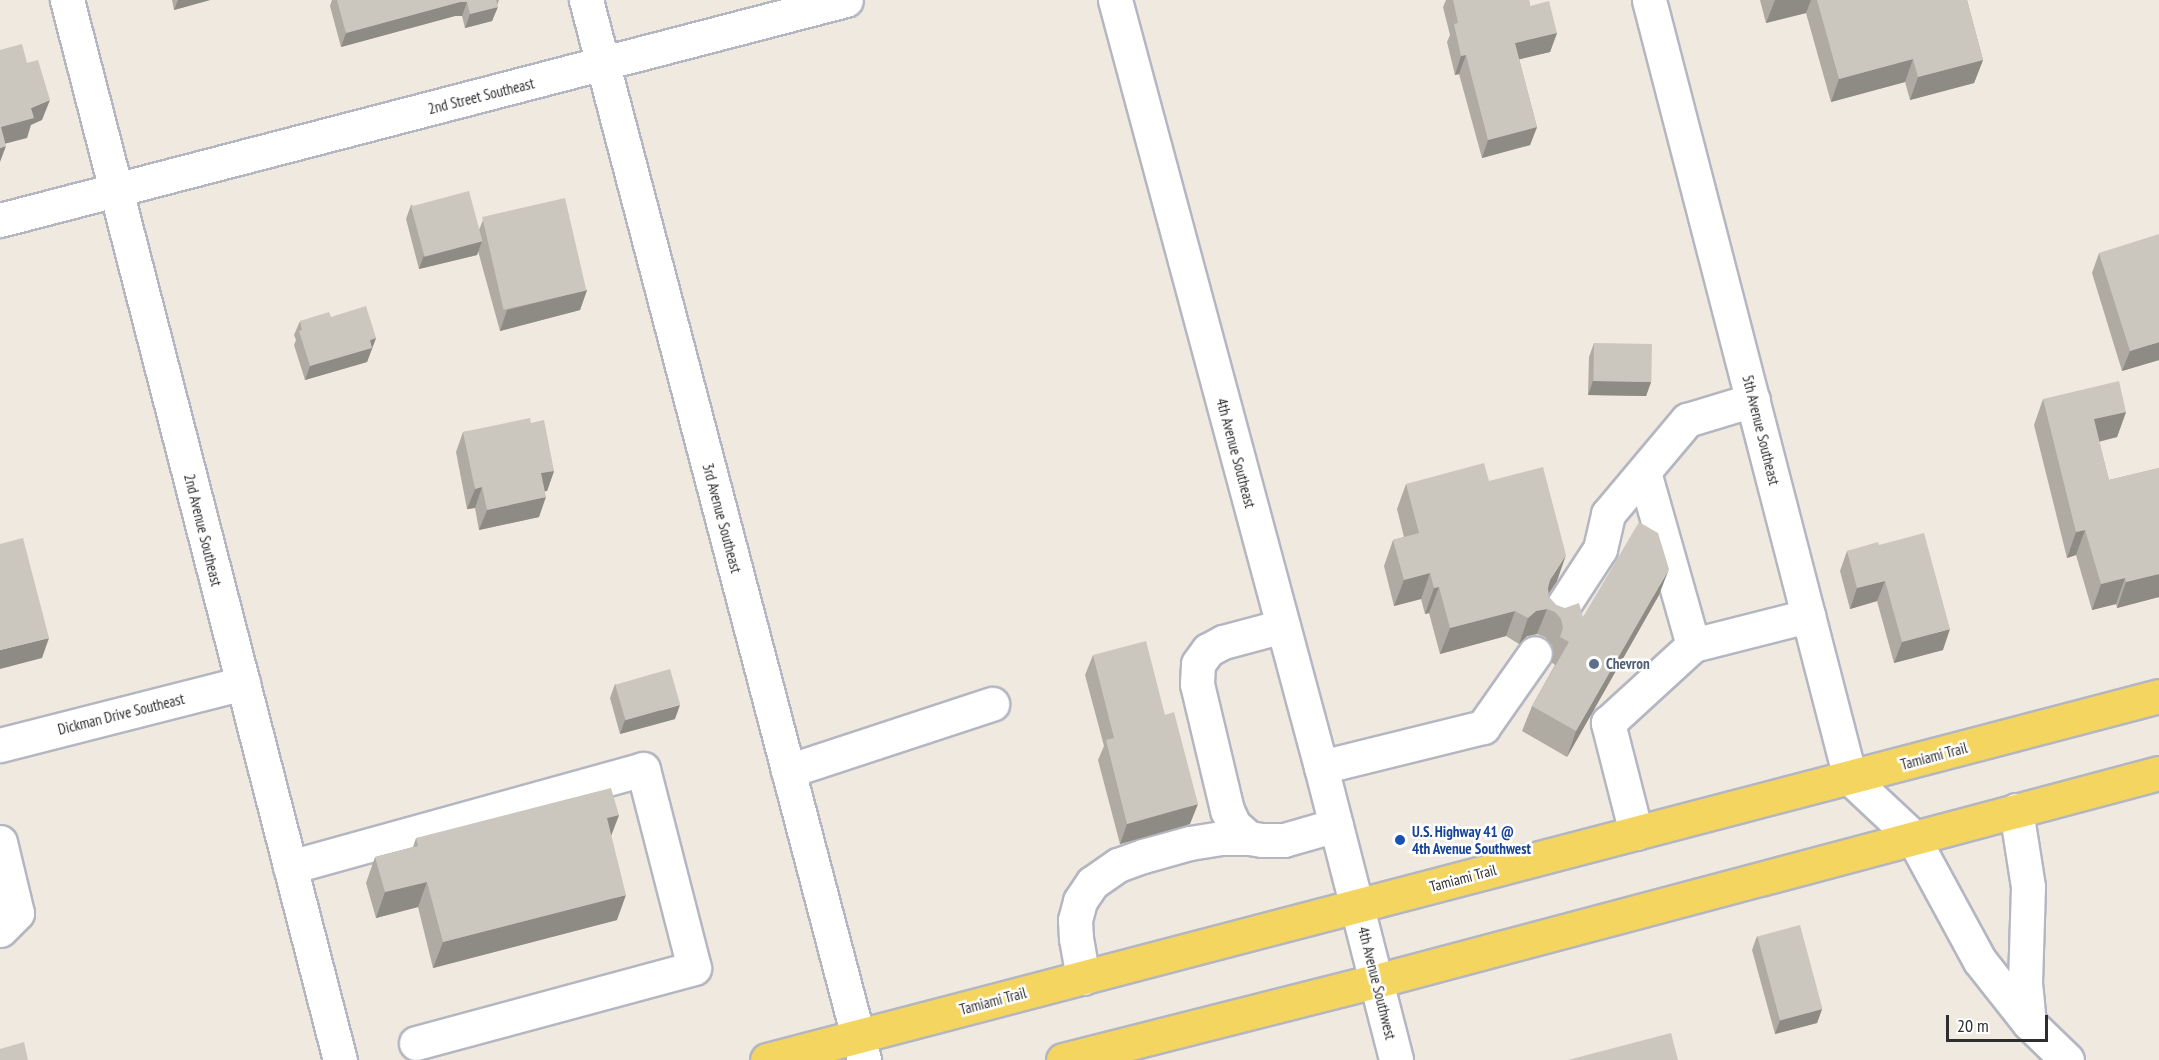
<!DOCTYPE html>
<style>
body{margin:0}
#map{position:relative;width:2159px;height:1060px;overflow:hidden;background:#efe9e0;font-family:"PT Sans Narrow",sans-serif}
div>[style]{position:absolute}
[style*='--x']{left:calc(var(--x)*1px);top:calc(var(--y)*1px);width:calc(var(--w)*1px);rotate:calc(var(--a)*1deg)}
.roads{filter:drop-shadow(2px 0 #b4b6c1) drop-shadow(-2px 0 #b4b6c1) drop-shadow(0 2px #b4b6c1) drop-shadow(0 -2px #b4b6c1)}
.minor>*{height:33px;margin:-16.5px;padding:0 16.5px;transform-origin:16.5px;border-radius:16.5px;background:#fff}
.major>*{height:33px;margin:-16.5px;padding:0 16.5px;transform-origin:16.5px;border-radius:16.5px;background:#f4d560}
.wall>*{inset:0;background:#afaba3}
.shaded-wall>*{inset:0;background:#8e8b85}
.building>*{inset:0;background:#cbc7be;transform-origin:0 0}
.dots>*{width:16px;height:16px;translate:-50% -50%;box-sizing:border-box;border:3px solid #fff;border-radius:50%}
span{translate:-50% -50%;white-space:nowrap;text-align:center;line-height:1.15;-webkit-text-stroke:5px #fff;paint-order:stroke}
.street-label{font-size:15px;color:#2e2e2e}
.service-label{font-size:15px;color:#4e5e75;font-weight:700}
.left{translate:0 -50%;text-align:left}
.transit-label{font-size:15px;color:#164399;font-weight:700}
.scale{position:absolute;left:1946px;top:1015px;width:102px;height:27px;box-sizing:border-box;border:3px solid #2e2e2e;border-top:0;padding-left:8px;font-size:18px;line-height:21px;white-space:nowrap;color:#2e2e2e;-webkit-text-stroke:4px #fff;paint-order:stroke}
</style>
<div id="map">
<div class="roads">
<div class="minor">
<i style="--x:67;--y:0;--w:1095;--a:75.56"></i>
<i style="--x:586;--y:0;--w:1096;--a:75.3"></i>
<i style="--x:1115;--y:0;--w:794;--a:74.97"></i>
<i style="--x:1321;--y:767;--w:302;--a:75.6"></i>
<i style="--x:1649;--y:0;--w:804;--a:75.51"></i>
<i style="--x:1850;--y:778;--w:85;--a:43.1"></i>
<i style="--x:1912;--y:836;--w:142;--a:61.5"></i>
<i style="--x:1980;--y:961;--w:79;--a:51.7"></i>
<i style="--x:2029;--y:1023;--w:53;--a:44.2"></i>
<i style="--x:0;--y:220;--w:874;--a:-14.58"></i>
<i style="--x:1644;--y:472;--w:180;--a:74.2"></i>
<i style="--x:1693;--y:645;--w:119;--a:-14.2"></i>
<i style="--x:1557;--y:615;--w:79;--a:-56.9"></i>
<i style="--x:1600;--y:549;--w:36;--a:-77"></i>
<i style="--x:1608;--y:514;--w:123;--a:-50"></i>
<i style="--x:1687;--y:420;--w:69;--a:-16.9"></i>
<i style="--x:1283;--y:626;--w:62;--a:165.1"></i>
<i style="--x:1223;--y:642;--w:17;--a:152"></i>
<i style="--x:1208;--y:650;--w:17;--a:126"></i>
<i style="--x:1198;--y:664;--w:20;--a:93"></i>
<i style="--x:1197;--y:684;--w:130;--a:76.6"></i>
<i style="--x:1227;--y:810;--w:17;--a:65"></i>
<i style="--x:1234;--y:825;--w:20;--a:41"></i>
<i style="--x:1249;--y:838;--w:13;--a:9"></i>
<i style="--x:1262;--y:840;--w:22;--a:0"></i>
<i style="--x:1284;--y:840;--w:54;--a:-16.1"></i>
<i style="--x:0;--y:745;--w:251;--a:-14.3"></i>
<i style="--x:1321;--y:767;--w:167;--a:-13.9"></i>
<i style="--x:1483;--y:727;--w:90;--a:-54.9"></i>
<i style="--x:788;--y:771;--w:215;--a:-18.2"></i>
<i style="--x:2016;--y:810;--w:78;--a:81.1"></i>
<i style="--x:2028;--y:887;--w:96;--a:91.8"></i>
<i style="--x:2025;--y:983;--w:40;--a:84.3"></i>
<i style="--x:1636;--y:833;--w:114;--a:-104.3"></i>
<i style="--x:1608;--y:723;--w:115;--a:-42.5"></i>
<i style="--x:0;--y:842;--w:73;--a:76.5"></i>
<i style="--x:17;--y:913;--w:24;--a:135"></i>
<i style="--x:290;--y:867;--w:366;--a:-15.5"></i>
<i style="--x:643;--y:769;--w:205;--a:75.6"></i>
<i style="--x:694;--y:968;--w:288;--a:164.9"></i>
<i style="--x:1083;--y:978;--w:40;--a:-100"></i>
<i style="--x:1076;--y:939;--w:19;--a:-93"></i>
<i style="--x:1075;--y:920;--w:20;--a:-75"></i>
<i style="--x:1080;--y:901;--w:22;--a:-56"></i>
<i style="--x:1092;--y:883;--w:32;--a:-35"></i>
<i style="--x:1118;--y:865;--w:27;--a:-20"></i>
<i style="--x:1143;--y:856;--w:49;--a:-15.5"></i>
<i style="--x:1190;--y:843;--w:30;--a:-9"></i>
<i style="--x:1220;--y:838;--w:29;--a:0"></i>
</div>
<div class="major">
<i style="--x:767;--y:1060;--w:1439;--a:-14.65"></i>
<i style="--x:1063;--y:1060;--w:323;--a:-14.2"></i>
<i style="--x:1376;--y:981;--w:810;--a:-14.88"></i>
</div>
</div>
<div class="wall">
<i style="clip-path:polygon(172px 0,210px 0,174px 10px)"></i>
<i style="clip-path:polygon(332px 0,499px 0,492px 21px,465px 28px,462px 16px,455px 16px,341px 47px,330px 6px)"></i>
<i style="clip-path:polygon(1446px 0,1529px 0,1530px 6px,1557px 33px,1550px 52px,1519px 59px,1537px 127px,1530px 145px,1482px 158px,1459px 74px,1455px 75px,1447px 42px,1450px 35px,1443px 7px)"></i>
<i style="clip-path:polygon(1760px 0,1967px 0,1983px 60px,1974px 83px,1910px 100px,1905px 82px,1831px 102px,1806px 13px,1766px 23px)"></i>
<i style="clip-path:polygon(411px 205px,479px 230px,483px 220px,587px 290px,580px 310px,500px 331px,478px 251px,477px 255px,419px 269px,406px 219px)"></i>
<i style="clip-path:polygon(2099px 253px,2159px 360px,2122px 371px,2092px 273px)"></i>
<i style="clip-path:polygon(331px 317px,376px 338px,367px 362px,305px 380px,294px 345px,296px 340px,294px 335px,300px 321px)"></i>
<i style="clip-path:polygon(1594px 343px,1651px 382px,1646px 396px,1588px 395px,1589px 357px)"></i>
<i style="clip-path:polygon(2043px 399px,2126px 412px,2117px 437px,2099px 442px,2109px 480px,2159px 468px,2159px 597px,2117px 608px,2116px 604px,2092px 610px,2076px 555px,2067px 558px,2034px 425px)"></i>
<i style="clip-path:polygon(531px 423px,554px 471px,547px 491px,545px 491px,539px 517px,479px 530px,475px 508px,467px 509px,456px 452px,463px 432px)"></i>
<i style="clip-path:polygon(1489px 481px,1557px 581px,1549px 593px,1549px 597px,1556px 605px,1583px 617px,1659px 595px,1567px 757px,1522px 731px,1532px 706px,1555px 665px,1551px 662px,1554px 654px,1552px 645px,1545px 637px,1537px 634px,1527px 636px,1519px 644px,1506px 636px,1440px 654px,1429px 613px,1425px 614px,1421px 599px,1394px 606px,1384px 566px,1393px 540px,1404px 537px,1397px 509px,1406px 484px)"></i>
<i style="clip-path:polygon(1879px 545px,1943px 650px,1894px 663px,1877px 601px,1850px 609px,1840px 571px,1847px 551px)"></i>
<i style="clip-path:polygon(1093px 655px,1165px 715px,1190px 824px,1120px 844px,1098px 760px,1104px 746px,1085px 675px)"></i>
<i style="clip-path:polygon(615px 684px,675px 719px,620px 734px,610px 698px)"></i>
<i style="clip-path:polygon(619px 815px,611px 836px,617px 920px,433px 968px,418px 907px,376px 918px,366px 883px,375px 857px,413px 847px,416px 838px)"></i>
<i style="clip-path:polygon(1757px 936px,1822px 1009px,1817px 1023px,1775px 1034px,1752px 950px)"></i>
</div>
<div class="shaded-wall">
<i style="clip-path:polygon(178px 0,210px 0,174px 10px)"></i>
<i style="clip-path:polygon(1775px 0,1811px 0,1806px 13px,1766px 23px)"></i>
<i style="clip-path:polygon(460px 2px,467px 2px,462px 16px,455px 16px,341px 47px,346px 33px)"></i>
<i style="clip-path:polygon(498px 7px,492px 21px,465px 28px,470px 14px)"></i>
<i style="clip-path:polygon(1557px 33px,1550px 52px,1509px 62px,1515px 43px)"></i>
<i style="clip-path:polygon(1466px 55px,1459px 74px,1455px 75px,1461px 56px)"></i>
<i style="clip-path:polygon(1913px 59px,1905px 82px,1831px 102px,1839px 79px)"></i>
<i style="clip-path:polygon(1983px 60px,1974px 83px,1910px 100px,1918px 77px)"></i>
<i style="clip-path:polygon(50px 100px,42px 120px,31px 125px,27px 138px,0 145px,1px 127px,31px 108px)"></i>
<i style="clip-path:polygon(1537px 127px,1530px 145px,1482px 158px,1488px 140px)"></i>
<i style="clip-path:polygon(6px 146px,0 162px,0 148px)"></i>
<i style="clip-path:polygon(482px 241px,477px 255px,419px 269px,424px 255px)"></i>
<i style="clip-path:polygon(587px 290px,580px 310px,500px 331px,507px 310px)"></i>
<i style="clip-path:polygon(376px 338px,367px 362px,305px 380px,310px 366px)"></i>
<i style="clip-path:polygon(2159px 342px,2159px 360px,2122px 371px,2130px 351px)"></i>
<i style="clip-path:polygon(1593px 381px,1651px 382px,1646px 396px,1588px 395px)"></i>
<i style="clip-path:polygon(2126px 412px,2117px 437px,2084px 445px,2094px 419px)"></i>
<i style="clip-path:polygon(554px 471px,547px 491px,534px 493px,541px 473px)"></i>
<i style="clip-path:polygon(482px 487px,475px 508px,467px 509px,475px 489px)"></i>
<i style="clip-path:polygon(546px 497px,539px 517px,479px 530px,487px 510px)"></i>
<i style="clip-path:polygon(2085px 530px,2076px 555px,2067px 558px,2076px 532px)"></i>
<i style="clip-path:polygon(1566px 555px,1557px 581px,1541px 605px,1550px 580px)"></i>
<i style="clip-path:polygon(1669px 569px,1659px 595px,1567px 757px,1576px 731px)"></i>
<i style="clip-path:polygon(1430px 573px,1421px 599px,1394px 606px,1404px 580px)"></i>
<i style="clip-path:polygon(2159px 574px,2159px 597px,2117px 608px,2126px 582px)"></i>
<i style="clip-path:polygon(2125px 578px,2116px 604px,2092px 610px,2101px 584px)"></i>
<i style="clip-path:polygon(1885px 581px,1877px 601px,1850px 609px,1857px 588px)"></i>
<i style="clip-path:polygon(1439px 587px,1429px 613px,1425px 614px,1434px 588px)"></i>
<i style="clip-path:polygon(1547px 609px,1537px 634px,1527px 636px,1519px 644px,1528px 618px,1536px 611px)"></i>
<i style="clip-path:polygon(1515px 611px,1506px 636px,1440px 654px,1450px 628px)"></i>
<i style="clip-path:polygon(1950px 629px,1943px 650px,1894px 663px,1902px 642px)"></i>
<i style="clip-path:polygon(49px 638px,42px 658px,0 669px,0 650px)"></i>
<i style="clip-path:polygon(680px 705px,675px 719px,620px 734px,625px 720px)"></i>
<i style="clip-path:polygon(1198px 804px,1190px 824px,1120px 844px,1127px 824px)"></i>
<i style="clip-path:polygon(619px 815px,609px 841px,607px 818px)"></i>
<i style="clip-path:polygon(427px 882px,418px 907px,376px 918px,385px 892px)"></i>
<i style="clip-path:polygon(626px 895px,617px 920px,433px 968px,443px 942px)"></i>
<i style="clip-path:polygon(1822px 1009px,1817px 1023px,1775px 1034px,1780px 1020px)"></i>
</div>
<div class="building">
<i style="clip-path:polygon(337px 0,496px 0,498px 7px,470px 14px,467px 2px,460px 2px,346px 33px)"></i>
<i style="clip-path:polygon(1453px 0,1529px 0,1530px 6px,1549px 1px,1557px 33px,1515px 43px,1537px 127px,1488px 140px,1466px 55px,1461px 56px,1454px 24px,1458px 23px)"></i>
<i style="clip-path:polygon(1817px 0,1967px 0,1983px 60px,1918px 77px,1913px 59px,1839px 79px)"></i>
<i style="clip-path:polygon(22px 44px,27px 63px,38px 60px,50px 100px,31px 108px,34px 118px,1px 127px,6px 146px,0 148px,0 50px)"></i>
<i style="left:469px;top:191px;width:52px;height:60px;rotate:75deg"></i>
<i style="left:565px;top:198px;width:95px;height:85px;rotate:77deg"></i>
<i style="clip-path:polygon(2159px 234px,2159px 342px,2130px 351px,2099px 253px)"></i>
<i style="clip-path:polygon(366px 306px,376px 338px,370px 340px,372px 348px,310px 366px,299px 331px,302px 330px,300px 321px,329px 312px,331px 317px)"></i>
<i style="left:1594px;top:343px;width:58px;height:38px;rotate:1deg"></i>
<i style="clip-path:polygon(2119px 381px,2126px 412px,2094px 419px,2109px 480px,2159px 468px,2159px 574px,2126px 582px,2125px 578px,2101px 584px,2085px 530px,2076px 532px,2043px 399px)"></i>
<i style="clip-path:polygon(530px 418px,531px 423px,544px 420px,554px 471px,541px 473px,546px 497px,487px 510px,482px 487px,475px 489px,463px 432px)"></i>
<i style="clip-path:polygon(1484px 463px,1489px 481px,1543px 467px,1566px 555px,1550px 580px,1548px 588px,1549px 597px,1556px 605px,1565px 608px,1579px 603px,1583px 617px,1639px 522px,1658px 533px,1669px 569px,1576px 731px,1532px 706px,1569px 642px,1560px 637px,1563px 628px,1561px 619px,1555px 612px,1547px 609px,1536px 611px,1528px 618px,1515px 611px,1450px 628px,1439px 587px,1434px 588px,1430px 573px,1404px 580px,1393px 540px,1419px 533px,1406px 484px)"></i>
<i style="clip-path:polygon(1924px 533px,1950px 629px,1902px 642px,1885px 581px,1857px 588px,1847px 551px,1878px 542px,1879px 545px)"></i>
<i style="clip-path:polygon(23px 538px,49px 638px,0 650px,0 544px)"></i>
<i style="clip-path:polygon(1146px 641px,1165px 715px,1174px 712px,1198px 804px,1127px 824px,1106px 740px,1114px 738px,1093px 655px)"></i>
<i style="left:670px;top:669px;width:37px;height:57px;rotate:74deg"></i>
<i style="clip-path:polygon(611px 788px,619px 815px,607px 818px,626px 895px,443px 942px,427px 882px,385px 892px,375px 857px,418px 846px,416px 838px)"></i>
<i style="left:1800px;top:925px;width:87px;height:44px;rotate:75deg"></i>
<i style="clip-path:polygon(1671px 1033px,1678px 1060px,1568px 1060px)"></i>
<i style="clip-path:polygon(24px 1042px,28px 1060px,0 1060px,0 1049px)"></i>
</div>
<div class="dots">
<i style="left:1594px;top:664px;background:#5c6f8a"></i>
<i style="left:1400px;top:840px;background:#1a4fb4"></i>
</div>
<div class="street-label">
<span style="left:481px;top:96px;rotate:-14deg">2nd Street Southeast</span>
<span style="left:1761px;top:430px;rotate:76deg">5th Avenue Southeast</span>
<span style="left:1236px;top:453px;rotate:75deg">4th Avenue Southeast</span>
<span style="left:722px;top:518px;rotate:75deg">3rd Avenue Southeast</span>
<span style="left:203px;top:530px;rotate:76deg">2nd Avenue Southeast</span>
<span style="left:121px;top:714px;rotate:-14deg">Dickman Drive Southeast</span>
<span style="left:1934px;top:756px;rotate:-15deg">Tamiami Trail</span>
<span style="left:1463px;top:878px;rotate:-15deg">Tamiami Trail</span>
<span style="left:1377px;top:983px;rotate:76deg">4th Avenue Southwest</span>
<span style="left:993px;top:1001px;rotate:-15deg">Tamiami Trail</span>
</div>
<div class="service-label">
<span class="left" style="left:1606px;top:664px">Chevron</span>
</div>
<div class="transit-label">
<span class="left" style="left:1412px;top:840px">U.S. Highway 41 @<br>4th Avenue Southwest</span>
</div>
<div class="scale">20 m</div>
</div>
